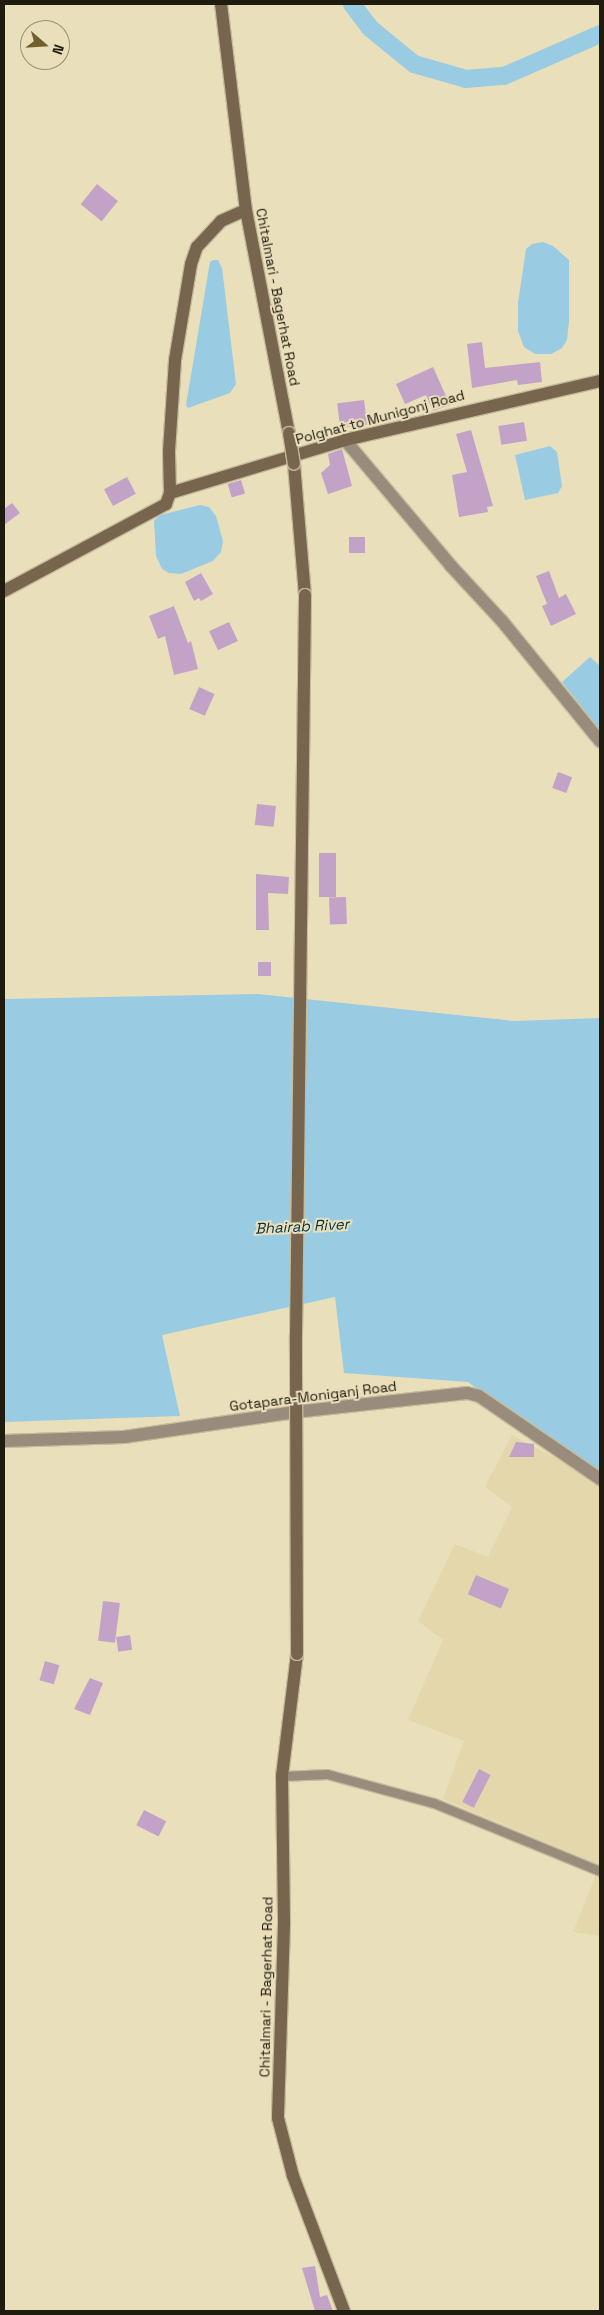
<!DOCTYPE html>
<style>
body{margin:0}
#map{position:relative;width:604px;height:2315px;overflow:hidden;background:#eadfbb;font-family:"Space Grotesk",sans-serif}
div>[style]{position:absolute}
[style*='--x']{left:calc(var(--x)*1px);top:calc(var(--y)*1px);width:calc(var(--w)*1px);rotate:calc(var(--a)*1deg)}
.built>*{inset:0;background:#e4d7ab}
.water>*{inset:0;background:#99cce2}
.canal>*{height:18px;margin:-9px;padding:0 9px;transform-origin:9px;border-radius:9px;background:#99cce2}
.building>*{inset:0;background:#c2a3c7;transform-origin:0 0}
.roads{filter:drop-shadow(1px 0 #c5bc9c) drop-shadow(-1px 0 #c5bc9c) drop-shadow(0 1px #c5bc9c) drop-shadow(0 -1px #c5bc9c)}
.lane>*{height:9px;margin:-4.5px;padding:0 4.5px;transform-origin:4.5px;border-radius:4.5px;background:#998c7d}
.street>*{height:12px;margin:-6px;padding:0 6px;transform-origin:6px;border-radius:6px;background:#998c7d}
.secondary>*{height:12px;margin:-6px;padding:0 6px;transform-origin:6px;border-radius:6px;background:#77654e}
.bridges{filter:drop-shadow(1px 0 #c5bc9c) drop-shadow(-1px 0 #c5bc9c) drop-shadow(0 1px #c5bc9c) drop-shadow(0 -1px #c5bc9c)}
.secondary-bridge>*{height:12px;margin:-6px;padding:0 6px;transform-origin:6px;border-radius:6px;background:#77654e}
span{translate:-50% -50%;white-space:nowrap;text-align:center;line-height:1.15;-webkit-text-stroke:4px #eadfbb;paint-order:stroke}
.street-label{font-size:14px;color:#1f1b0e}
.water-label{font-size:15px;color:#023241;font-style:italic}
.frame{position:absolute;inset:0;border:5px solid #1f1b0e;pointer-events:none}
.north{position:absolute;left:20px;top:20px;width:50px;height:50px;box-sizing:border-box;background:#eadfbb;border:1px solid #999176;border-radius:50%;rotate:109deg;font-size:14px;font-weight:700;line-height:20px;text-align:center;color:#1f1b0e}
.north::after{content:'';display:block;margin:auto;width:18px;height:22px;background:#71602e;clip-path:polygon(50% 0,100% 100%,50% 72%,0 100%)}
</style>
<div id="map">
<div class="built">
<i style="clip-path:polygon(512px 1435px,600px 1482px,600px 1865px,443px 1799px,464px 1741px,408px 1720px,443px 1640px,418px 1621px,455px 1544px,488px 1557px,512px 1507px,485px 1487px)"></i>
<i style="clip-path:polygon(600px 1865px,600px 1936px,573px 1932px)"></i>
</div>
<div class="water">
<i style="clip-path:polygon(543px 242px,553px 246px,569px 260px,569px 321px,567px 340px,562px 348px,551px 354px,535px 354px,524px 347px,518px 331px,518px 303px,526px 249px,532px 244px)"></i>
<i style="clip-path:polygon(213px 260px,218px 260px,222px 268px,236px 384px,230px 393px,188px 408px,186px 405px,210px 262px)"></i>
<i style="clip-path:polygon(550px 446px,557px 452px,562px 486px,558px 493px,525px 500px,515px 455px)"></i>
<i style="clip-path:polygon(200px 505px,209px 507px,216px 516px,223px 541px,221px 552px,213px 561px,181px 574px,169px 573px,162px 569px,156px 556px,154px 521px,160px 515px)"></i>
<i style="clip-path:polygon(590px 657px,600px 666px,600px 730px,562px 682px)"></i>
<i style="clip-path:polygon(258px 994px,514px 1021px,600px 1018px,600px 1472px,572px 1458px,468px 1382px,344px 1373px,335px 1297px,162px 1335px,180px 1416px,4px 1422px,4px 999px)"></i>
</div>
<div class="canal">
<i style="--x:352;--y:4;--w:30;--a:53"></i>
<i style="--x:370;--y:28;--w:57;--a:39.3"></i>
<i style="--x:414;--y:64;--w:54;--a:16.1"></i>
<i style="--x:466;--y:79;--w:38;--a:-5"></i>
<i style="--x:504;--y:76;--w:105;--a:-23.6"></i>
</div>
<div class="building">
<i style="left:97px;top:184px;width:27px;height:26px;rotate:39deg"></i>
<i style="clip-path:polygon(482px 342px,485px 368px,540px 362px,542px 382px,518px 385px,517px 380px,472px 388px,467px 344px)"></i>
<i style="clip-path:polygon(433px 367px,450px 405px,433px 411px,426px 395px,405px 404px,396px 384px)"></i>
<i style="left:364px;top:400px;width:25px;height:27px;rotate:83deg"></i>
<i style="left:524px;top:422px;width:19px;height:26px;rotate:81deg"></i>
<i style="clip-path:polygon(471px 430px,493px 506px,487px 507px,488px 512px,459px 517px,452px 475px,467px 472px,456px 434px)"></i>
<i style="clip-path:polygon(342px 449px,352px 486px,328px 494px,321px 473px,330px 465px,328px 454px)"></i>
<i style="left:127px;top:477px;width:19px;height:26px;rotate:62deg"></i>
<i style="left:241px;top:480px;width:14px;height:14px;rotate:73deg"></i>
<i style="clip-path:polygon(12px 503px,20px 513px,4px 525px,4px 509px)"></i>
<i style="left:349px;top:537px;width:16px;height:16px"></i>
<i style="clip-path:polygon(549px 571px,559px 598px,566px 594px,576px 614px,551px 626px,542px 606px,547px 604px,536px 576px)"></i>
<i style="clip-path:polygon(201px 573px,213px 594px,201px 601px,199px 598px,194px 601px,185px 582px)"></i>
<i style="clip-path:polygon(174px 606px,188px 643px,191px 641px,198px 669px,174px 675px,165px 636px,158px 639px,149px 616px)"></i>
<i style="left:229px;top:622px;width:21px;height:22px;rotate:65deg"></i>
<i style="left:199px;top:687px;width:17px;height:24px;rotate:24deg"></i>
<i style="left:558px;top:772px;width:15px;height:17px;rotate:20deg"></i>
<i style="left:257px;top:804px;width:19px;height:21px;rotate:6deg"></i>
<i style="left:319px;top:853px;width:17px;height:44px"></i>
<i style="clip-path:polygon(256px 874px,289px 877px,288px 894px,268px 893px,269px 930px,256px 930px)"></i>
<i style="left:346px;top:897px;width:27px;height:17px;rotate:88deg"></i>
<i style="left:258px;top:962px;width:13px;height:14px"></i>
<i style="clip-path:polygon(516px 1442px,534px 1444px,534px 1457px,509px 1457px)"></i>
<i style="left:476px;top:1575px;width:36px;height:21px;rotate:23deg"></i>
<i style="left:103px;top:1601px;width:17px;height:40px;rotate:7deg"></i>
<i style="left:130px;top:1635px;width:15px;height:14px;rotate:82deg"></i>
<i style="left:45px;top:1661px;width:15px;height:20px;rotate:16deg"></i>
<i style="clip-path:polygon(90px 1678px,103px 1683px,90px 1715px,74px 1709px)"></i>
<i style="left:479px;top:1769px;width:13px;height:37px;rotate:27deg"></i>
<i style="left:144px;top:1810px;width:25px;height:17px;rotate:27deg"></i>
<i style="clip-path:polygon(315px 2266px,320px 2297px,327px 2295px,333px 2311px,315px 2311px,302px 2268px)"></i>
</div>
<div class="roads">
<div class="lane">
<i style="--x:282;--y:1776;--w:45;--a:-2.5"></i>
<i style="--x:327;--y:1774;--w:111;--a:15.2"></i>
<i style="--x:434;--y:1803;--w:179;--a:22.3"></i>
</div>
<div class="street">
<i style="--x:345;--y:440;--w:165;--a:49.9"></i>
<i style="--x:451;--y:566;--w:75;--a:47.2"></i>
<i style="--x:502;--y:621;--w:155;--a:50.8"></i>
<i style="--x:4;--y:1441;--w:120;--a:-1.9"></i>
<i style="--x:124;--y:1437;--w:173;--a:-8.3"></i>
<i style="--x:295;--y:1412;--w:173;--a:-6.3"></i>
<i style="--x:467;--y:1393;--w:12;--a:14"></i>
<i style="--x:479;--y:1396;--w:147;--a:34.4"></i>
</div>
<div class="secondary">
<i style="--x:221;--y:4;--w:208;--a:83.1"></i>
<i style="--x:246;--y:210;--w:227;--a:79.1"></i>
<i style="--x:294;--y:464;--w:131;--a:85.2"></i>
<i style="--x:170;--y:493;--w:183;--a:-16.8"></i>
<i style="--x:345;--y:440;--w:262;--a:-13"></i>
<i style="--x:4;--y:591;--w:184;--a:-28.2"></i>
<i style="--x:166;--y:504;--w:12;--a:-70"></i>
<i style="--x:170;--y:493;--w:42;--a:-91.4"></i>
<i style="--x:169;--y:451;--w:91;--a:-86.2"></i>
<i style="--x:175;--y:360;--w:97;--a:-80.5"></i>
<i style="--x:191;--y:264;--w:18;--a:-71"></i>
<i style="--x:197;--y:247;--w:35;--a:-47"></i>
<i style="--x:221;--y:221;--w:27;--a:-24"></i>
<i style="--x:297;--y:1654;--w:123;--a:97"></i>
<i style="--x:282;--y:1776;--w:149;--a:89.2"></i>
<i style="--x:284;--y:1925;--w:193;--a:91.8"></i>
<i style="--x:278;--y:2118;--w:60;--a:75.5"></i>
<i style="--x:293;--y:2176;--w:144;--a:69.3"></i>
</div>
</div>
<div class="bridges">
<div class="secondary-bridge">
<i style="--x:289;--y:433;--w:31;--a:81"></i>
<i style="--x:297;--y:1654;--w:319;--a:-90.2"></i>
<i style="--x:296;--y:1335;--w:740;--a:-89.3"></i>
</div>
</div>
<div class="street-label">
<span style="left:278px;top:297px;rotate:79deg">Chitalmari - Bagerhat Road</span>
<span style="left:380px;top:417px;rotate:-15deg">Polghat to Munigonj Road</span>
<span style="left:313px;top:1396px;rotate:-7deg">Gotapara-Moniganj Road</span>
<span style="left:266px;top:1987px;rotate:-89deg">Chitalmari - Bagerhat Road</span>
</div>
<div class="water-label">
<span style="left:302px;top:1226px;rotate:-3deg">Bhairab River</span>
</div>
<div class="frame"></div>
<div class="north">N</div>
</div>
